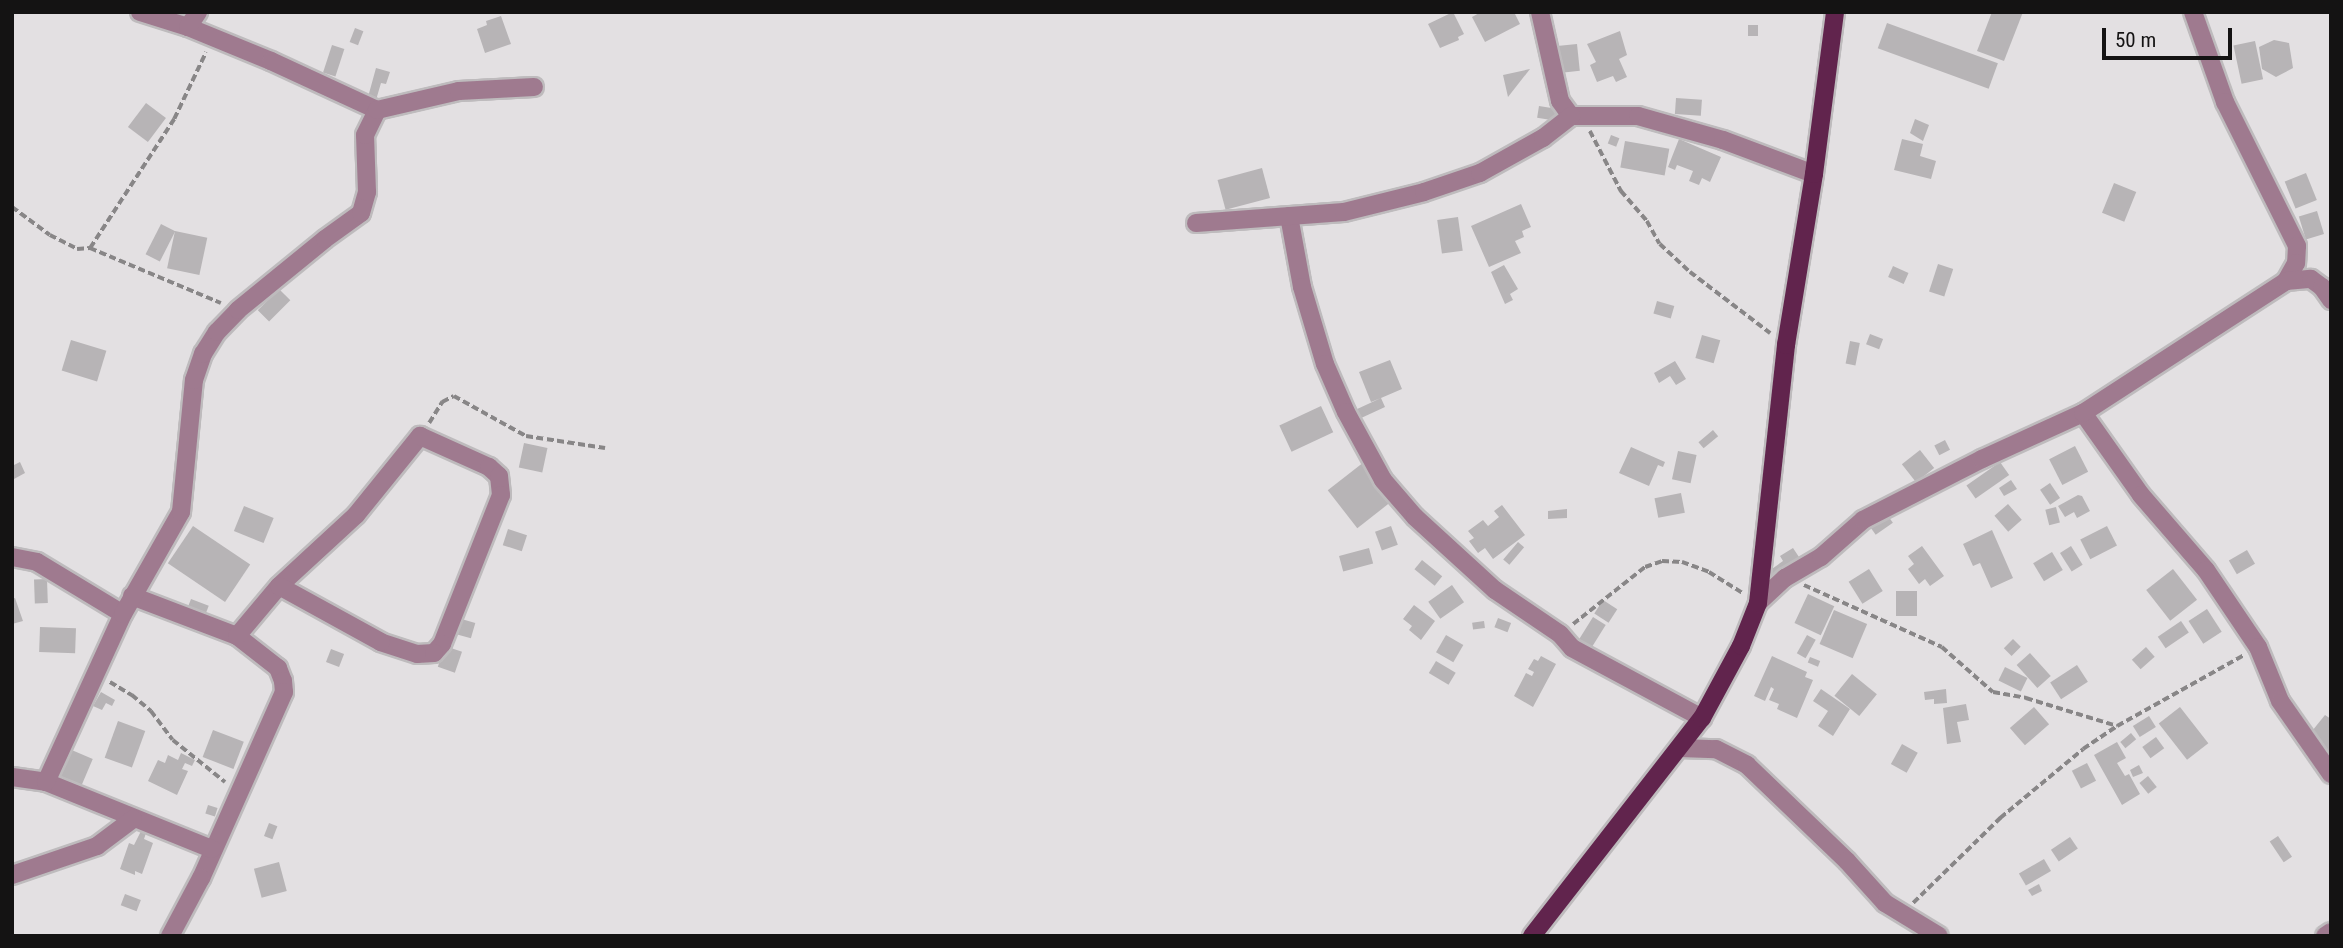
<!DOCTYPE html>
<style>
body{margin:0}
#map{position:relative;width:2343px;height:948px;overflow:hidden;background:#e3e0e2;font-family:"Roboto Condensed",sans-serif}
div>[style]{position:absolute}
[style*='--x']{left:calc(var(--x)*1px);top:calc(var(--y)*1px);width:calc(var(--w)*1px);rotate:calc(var(--a)*1deg)}
.building>*{inset:0;background:#b7b4b6;transform-origin:0 0}
.path>*{height:3.5px;margin-top:-1.75px;transform-origin:0;background:repeating-linear-gradient(90deg,#888687 0 7px,transparent 0 10.5px)}
.roads{filter:drop-shadow(2px 0 #bebbbd) drop-shadow(-2px 0 #bebbbd) drop-shadow(0 2px #bebbbd) drop-shadow(0 -2px #bebbbd)}
.street>*{height:18px;margin:-9px;padding:0 9px;transform-origin:9px;border-radius:9px;background:#9f7a8f}
.primary>*{height:18px;margin:-9px;padding:0 9px;transform-origin:9px;border-radius:9px;background:#61244d}
span{translate:-50% -50%;white-space:nowrap;text-align:center;line-height:1.15;-webkit-text-stroke:7px #e3e0e2;paint-order:stroke}
.frame{position:absolute;inset:0;border:14px solid #141313;pointer-events:none}
.scale{position:absolute;left:2102px;top:28px;width:130px;height:32px;box-sizing:border-box;border:4px solid #141313;border-top:0;padding-left:9px;font-size:21px;line-height:24px;white-space:nowrap;color:#141313;-webkit-text-stroke:5px #e3e0e2;paint-order:stroke}
</style>
<div id="map">
<div class="building">
<i style="clip-path:polygon(1453px 12px,1464px 34px,1458px 37px,1459px 40px,1440px 48px,1428px 24px)"></i>
<i style="clip-path:polygon(1481px 12px,1514px 12px,1520px 24px,1485px 42px,1472px 17px)"></i>
<i style="clip-path:polygon(1992px 12px,2023px 12px,2004px 61px,1977px 51px)"></i>
<i style="clip-path:polygon(501px 16px,511px 44px,485px 53px,477px 29px,487px 25px,486px 21px)"></i>
<i style="left:1887px;top:23px;width:118px;height:27px;rotate:20deg"></i>
<i style="left:1748px;top:25px;width:10px;height:11px"></i>
<i style="left:355px;top:28px;width:9px;height:15px;rotate:21deg"></i>
<i style="clip-path:polygon(1620px 31px,1627px 55px,1619px 59px,1627px 77px,1616px 82px,1613px 76px,1597px 82px,1590px 65px,1596px 62px,1587px 44px)"></i>
<i style="clip-path:polygon(2274px 40px,2289px 43px,2293px 68px,2276px 77px,2262px 69px,2259px 47px)"></i>
<i style="left:2255px;top:41px;width:39px;height:22px;rotate:78deg"></i>
<i style="left:1577px;top:44px;width:27px;height:25px;rotate:84deg"></i>
<i style="left:332px;top:45px;width:13px;height:29px;rotate:18deg"></i>
<i style="clip-path:polygon(376px 68px,390px 72px,386px 84px,381px 83px,376px 100px,368px 97px)"></i>
<i style="clip-path:polygon(1530px 69px,1508px 97px,1503px 75px)"></i>
<i style="left:1676px;top:98px;width:26px;height:16px;rotate:4deg"></i>
<i style="left:146px;top:103px;width:25px;height:30px;rotate:37deg"></i>
<i style="left:1539px;top:106px;width:19px;height:12px;rotate:9deg"></i>
<i style="clip-path:polygon(1915px 119px,1929px 125px,1923px 141px,1910px 133px)"></i>
<i style="left:1611px;top:135px;width:9px;height:9px;rotate:21deg"></i>
<i style="clip-path:polygon(1679px 139px,1721px 157px,1710px 182px,1702px 178px,1699px 185px,1689px 181px,1693px 171px,1677px 165px,1675px 170px,1668px 167px)"></i>
<i style="clip-path:polygon(1902px 139px,1923px 144px,1920px 156px,1936px 161px,1931px 179px,1894px 170px)"></i>
<i style="left:1625px;top:141px;width:45px;height:27px;rotate:10deg"></i>
<i style="left:1262px;top:168px;width:31px;height:46px;rotate:75deg"></i>
<i style="left:2306px;top:173px;width:29px;height:23px;rotate:68deg"></i>
<i style="left:2114px;top:183px;width:24px;height:32px;rotate:22deg"></i>
<i style="clip-path:polygon(1521px 204px,1531px 227px,1522px 231px,1524px 237px,1515px 241px,1521px 253px,1489px 267px,1471px 226px)"></i>
<i style="left:2317px;top:211px;width:24px;height:19px;rotate:73deg"></i>
<i style="left:1458px;top:217px;width:34px;height:21px;rotate:82deg"></i>
<i style="left:161px;top:224px;width:16px;height:34px;rotate:27deg"></i>
<i style="left:175px;top:231px;width:33px;height:38px;rotate:12deg"></i>
<i style="left:1938px;top:264px;width:16px;height:29px;rotate:18deg"></i>
<i style="clip-path:polygon(1504px 265px,1518px 289px,1510px 294px,1513px 300px,1505px 304px,1491px 272px)"></i>
<i style="left:1893px;top:266px;width:17px;height:12px;rotate:24deg"></i>
<i style="left:279px;top:289px;width:16px;height:30px;rotate:45deg"></i>
<i style="left:1657px;top:301px;width:18px;height:13px;rotate:16deg"></i>
<i style="left:1870px;top:334px;width:14px;height:11px;rotate:21deg"></i>
<i style="left:1702px;top:335px;width:19px;height:24px;rotate:16deg"></i>
<i style="left:71px;top:340px;width:37px;height:32px;rotate:17deg"></i>
<i style="left:1850px;top:341px;width:10px;height:23px;rotate:11deg"></i>
<i style="clip-path:polygon(1390px 360px,1402px 389px,1381px 398px,1385px 407px,1359px 419px,1355px 410px,1381px 398px,1371px 402px,1359px 372px)"></i>
<i style="clip-path:polygon(1675px 361px,1686px 379px,1676px 385px,1670px 376px,1659px 383px,1654px 373px)"></i>
<i style="left:1321px;top:406px;width:29px;height:46px;rotate:65deg"></i>
<i style="left:1713px;top:430px;width:8px;height:19px;rotate:50deg"></i>
<i style="left:1945px;top:440px;width:11px;height:12px;rotate:63deg"></i>
<i style="left:524px;top:443px;width:24px;height:25px;rotate:12deg"></i>
<i style="left:2075px;top:446px;width:29px;height:29px;rotate:63deg"></i>
<i style="clip-path:polygon(1631px 447px,1665px 462px,1663px 467px,1658px 465px,1649px 486px,1619px 473px)"></i>
<i style="left:1920px;top:450px;width:23px;height:23px;rotate:52deg"></i>
<i style="left:1678px;top:451px;width:19px;height:29px;rotate:12deg"></i>
<i style="clip-path:polygon(20px 462px,25px 473px,14px 479px,12px 466px)"></i>
<i style="left:1364px;top:462px;width:48px;height:46px;rotate:52deg"></i>
<i style="left:2000px;top:462px;width:16px;height:41px;rotate:55deg"></i>
<i style="clip-path:polygon(2011px 480px,2017px 489px,2004px 496px,1999px 488px)"></i>
<i style="left:2050px;top:483px;width:18px;height:12px;rotate:56deg"></i>
<i style="left:1681px;top:493px;width:20px;height:27px;rotate:79deg"></i>
<i style="clip-path:polygon(2078px 495px,2082px 496px,2090px 511px,2077px 518px,2074px 512px,2065px 517px,2058px 506px)"></i>
<i style="left:2008px;top:504px;width:21px;height:18px;rotate:49deg"></i>
<i style="clip-path:polygon(1502px 505px,1525px 535px,1493px 559px,1485px 548px,1478px 553px,1469px 541px,1474px 538px,1468px 531px,1483px 520px,1488px 526px,1499px 517px,1494px 511px)"></i>
<i style="left:244px;top:506px;width:32px;height:27px;rotate:22deg"></i>
<i style="left:2056px;top:507px;width:16px;height:11px;rotate:76deg"></i>
<i style="clip-path:polygon(1567px 509px,1567px 518px,1548px 519px,1548px 511px)"></i>
<i style="left:1886px;top:513px;width:12px;height:21px;rotate:55deg"></i>
<i style="left:193px;top:526px;width:69px;height:45px;rotate:34deg"></i>
<i style="left:1391px;top:526px;width:20px;height:17px;rotate:70deg"></i>
<i style="left:2107px;top:526px;width:22px;height:30px;rotate:63deg"></i>
<i style="left:508px;top:529px;width:20px;height:17px;rotate:18deg"></i>
<i style="clip-path:polygon(1992px 530px,2013px 578px,1991px 588px,1980px 563px,1973px 566px,1963px 544px)"></i>
<i style="left:1518px;top:542px;width:8px;height:23px;rotate:40deg"></i>
<i style="clip-path:polygon(1922px 546px,1944px 576px,1930px 586px,1925px 579px,1919px 584px,1908px 569px,1914px 564px,1908px 556px)"></i>
<i style="left:2071px;top:546px;width:22px;height:13px;rotate:58deg"></i>
<i style="left:1369px;top:548px;width:16px;height:31px;rotate:75deg"></i>
<i style="clip-path:polygon(1793px 548px,1799px 557px,1794px 561px,1797px 566px,1775px 580px,1769px 571px,1783px 561px,1780px 556px)"></i>
<i style="left:2247px;top:550px;width:16px;height:21px;rotate:60deg"></i>
<i style="left:2052px;top:552px;width:21px;height:22px;rotate:59deg"></i>
<i style="left:1422px;top:560px;width:26px;height:12px;rotate:39deg"></i>
<i style="left:1869px;top:569px;width:26px;height:24px;rotate:58deg"></i>
<i style="left:2173px;top:569px;width:39px;height:34px;rotate:52deg"></i>
<i style="left:47px;top:579px;width:24px;height:13px;rotate:88deg"></i>
<i style="left:1452px;top:585px;width:21px;height:29px;rotate:55deg"></i>
<i style="left:1896px;top:591px;width:21px;height:25px"></i>
<i style="left:1808px;top:594px;width:29px;height:32px;rotate:25deg"></i>
<i style="clip-path:polygon(15px 598px,23px 621px,12px 624px,12px 599px)"></i>
<i style="left:191px;top:599px;width:19px;height:22px;rotate:21deg"></i>
<i style="left:1603px;top:600px;width:17px;height:16px;rotate:33deg"></i>
<i style="clip-path:polygon(1414px 605px,1435px 621px,1421px 640px,1409px 630px,1412px 626px,1403px 619px)"></i>
<i style="left:2207px;top:609px;width:27px;height:22px;rotate:57deg"></i>
<i style="left:1834px;top:610px;width:36px;height:37px;rotate:23deg"></i>
<i style="left:1593px;top:617px;width:15px;height:31px;rotate:32deg"></i>
<i style="left:458px;top:618px;width:18px;height:16px;rotate:16deg"></i>
<i style="left:1498px;top:618px;width:14px;height:10px;rotate:21deg"></i>
<i style="left:1484px;top:621px;width:7px;height:12px;rotate:82deg"></i>
<i style="left:2181px;top:621px;width:14px;height:28px;rotate:56deg"></i>
<i style="left:40px;top:627px;width:36px;height:25px;rotate:2deg"></i>
<i style="left:1446px;top:635px;width:20px;height:20px;rotate:30deg"></i>
<i style="left:1807px;top:635px;width:10px;height:21px;rotate:29deg"></i>
<i style="left:2013px;top:639px;width:11px;height:13px;rotate:45deg"></i>
<i style="left:445px;top:646px;width:18px;height:22px;rotate:19deg"></i>
<i style="left:2146px;top:647px;width:13px;height:19px;rotate:48deg"></i>
<i style="left:331px;top:649px;width:14px;height:14px;rotate:21deg"></i>
<i style="left:2030px;top:653px;width:31px;height:18px;rotate:48deg"></i>
<i style="clip-path:polygon(1541px 656px,1556px 664px,1533px 707px,1514px 696px,1526px 673px,1532px 676px,1534px 672px,1528px 669px,1534px 659px,1538px 661px)"></i>
<i style="clip-path:polygon(1772px 656px,1807px 672px,1805px 677px,1813px 680px,1797px 718px,1777px 709px,1779px 704px,1769px 700px,1774px 689px,1771px 687px,1765px 701px,1754px 696px)"></i>
<i style="left:1810px;top:657px;width:11px;height:6px;rotate:22deg"></i>
<i style="left:1436px;top:661px;width:23px;height:14px;rotate:31deg"></i>
<i style="left:2077px;top:665px;width:20px;height:32px;rotate:57deg"></i>
<i style="left:2005px;top:667px;width:25px;height:15px;rotate:26deg"></i>
<i style="left:1852px;top:674px;width:32px;height:28px;rotate:39deg"></i>
<i style="clip-path:polygon(1821px 689px,1850px 709px,1833px 736px,1818px 726px,1828px 711px,1813px 701px)"></i>
<i style="clip-path:polygon(1946px 689px,1947px 703px,1934px 704px,1934px 699px,1925px 700px,1924px 692px)"></i>
<i style="clip-path:polygon(101px 692px,115px 700px,112px 706px,106px 703px,102px 710px,93px 706px)"></i>
<i style="clip-path:polygon(1966px 704px,1969px 720px,1957px 722px,1961px 742px,1947px 744px,1943px 708px)"></i>
<i style="left:2034px;top:707px;width:23px;height:32px;rotate:49deg"></i>
<i style="left:2180px;top:707px;width:46px;height:27px;rotate:52deg"></i>
<i style="clip-path:polygon(2325px 715px,2331px 719px,2331px 749px,2328px 753px,2308px 736px)"></i>
<i style="left:2149px;top:716px;width:13px;height:19px;rotate:58deg"></i>
<i style="left:118px;top:721px;width:29px;height:39px;rotate:20deg"></i>
<i style="left:213px;top:730px;width:33px;height:29px;rotate:21deg"></i>
<i style="left:2131px;top:733px;width:8px;height:14px;rotate:50deg"></i>
<i style="left:2156px;top:737px;width:14px;height:17px;rotate:54deg"></i>
<i style="clip-path:polygon(2117px 742px,2126px 758px,2117px 763px,2125px 776px,2129px 774px,2140px 794px,2122px 805px,2094px 755px)"></i>
<i style="left:1902px;top:744px;width:18px;height:23px;rotate:29deg"></i>
<i style="left:67px;top:748px;width:28px;height:34px;rotate:23deg"></i>
<i style="clip-path:polygon(181px 753px,195px 760px,192px 766px,185px 763px,182px 769px,188px 771px,177px 795px,148px 781px,158px 760px,165px 763px,168px 755px,178px 760px)"></i>
<i style="left:2087px;top:763px;width:20px;height:17px;rotate:63deg"></i>
<i style="clip-path:polygon(2139px 765px,2143px 773px,2133px 777px,2130px 770px)"></i>
<i style="left:2148px;top:776px;width:14px;height:11px;rotate:51deg"></i>
<i style="left:208px;top:805px;width:10px;height:9px;rotate:17deg"></i>
<i style="left:269px;top:823px;width:9px;height:14px;rotate:21deg"></i>
<i style="clip-path:polygon(141px 831px,146px 833px,144px 839px,153px 843px,142px 874px,135px 871px,135px 875px,120px 869px,129px 843px,134px 845px)"></i>
<i style="left:2278px;top:836px;width:25px;height:10px;rotate:56deg"></i>
<i style="left:2070px;top:837px;width:14px;height:23px;rotate:56deg"></i>
<i style="left:2044px;top:859px;width:14px;height:29px;rotate:60deg"></i>
<i style="left:279px;top:862px;width:30px;height:26px;rotate:75deg"></i>
<i style="clip-path:polygon(2039px 884px,2042px 891px,2032px 896px,2028px 890px)"></i>
<i style="left:125px;top:894px;width:17px;height:12px;rotate:21deg"></i>
</div>
<div class="path">
<i style="--x:1590;--y:131;--w:68;--a:62.7"></i>
<i style="--x:1621;--y:191;--w:40;--a:49"></i>
<i style="--x:1647;--y:221;--w:26;--a:61"></i>
<i style="--x:1660;--y:244;--w:41;--a:43"></i>
<i style="--x:1690;--y:272;--w:101;--a:37.3"></i>
<i style="--x:12;--y:207;--w:47;--a:36.4"></i>
<i style="--x:50;--y:235;--w:30;--a:27"></i>
<i style="--x:77;--y:249;--w:13;--a:-4"></i>
<i style="--x:90;--y:248;--w:154;--a:-56.9"></i>
<i style="--x:174;--y:119;--w:74;--a:-64.5"></i>
<i style="--x:90;--y:248;--w:142;--a:22.8"></i>
<i style="--x:429;--y:423;--w:25;--a:-58"></i>
<i style="--x:442;--y:402;--w:13;--a:-27"></i>
<i style="--x:454;--y:396;--w:82;--a:29.1"></i>
<i style="--x:526;--y:436;--w:80;--a:8.6"></i>
<i style="--x:1804;--y:585;--w:151;--a:24.2"></i>
<i style="--x:1942;--y:647;--w:68;--a:41.4"></i>
<i style="--x:1993;--y:692;--w:34;--a:10"></i>
<i style="--x:2026;--y:698;--w:95;--a:17.1"></i>
<i style="--x:1573;--y:624;--w:92;--a:-38.4"></i>
<i style="--x:1645;--y:567;--w:18;--a:-19"></i>
<i style="--x:1662;--y:561;--w:20;--a:3"></i>
<i style="--x:1682;--y:562;--w:29;--a:20"></i>
<i style="--x:1709;--y:572;--w:40;--a:32"></i>
<i style="--x:110;--y:682;--w:26;--a:31"></i>
<i style="--x:132;--y:695;--w:25;--a:40"></i>
<i style="--x:151;--y:711;--w:36;--a:53"></i>
<i style="--x:173;--y:740;--w:67;--a:38.9"></i>
<i style="--x:1913;--y:903;--w:122;--a:-44.3"></i>
<i style="--x:2000;--y:818;--w:108;--a:-39.7"></i>
<i style="--x:2083;--y:749;--w:41;--a:-34.1"></i>
<i style="--x:2117;--y:726;--w:145;--a:-29.2"></i>
</div>
<div class="roads">
<div class="street">
<i style="--x:140;--y:12;--w:50;--a:17.4"></i>
<i style="--x:188;--y:27;--w:90;--a:22.3"></i>
<i style="--x:271;--y:61;--w:117;--a:24.8"></i>
<i style="--x:1540;--y:12;--w:91;--a:77.3"></i>
<i style="--x:1560;--y:101;--w:19;--a:54"></i>
<i style="--x:1571;--y:116;--w:67;--a:0"></i>
<i style="--x:1638;--y:116;--w:88;--a:15.8"></i>
<i style="--x:1723;--y:140;--w:97;--a:20.5"></i>
<i style="--x:2193;--y:12;--w:96;--a:70.4"></i>
<i style="--x:2225;--y:102;--w:161;--a:63.4"></i>
<i style="--x:2297;--y:246;--w:17;--a:93"></i>
<i style="--x:2296;--y:263;--w:21;--a:119"></i>
<i style="--x:188;--y:27;--w:18;--a:-56"></i>
<i style="--x:1289;--y:216;--w:72;--a:79.6"></i>
<i style="--x:1302;--y:287;--w:80;--a:73.4"></i>
<i style="--x:1325;--y:364;--w:52;--a:66.4"></i>
<i style="--x:1346;--y:412;--w:77;--a:61.4"></i>
<i style="--x:1383;--y:480;--w:49;--a:49.1"></i>
<i style="--x:1415;--y:517;--w:108;--a:42.4"></i>
<i style="--x:1495;--y:590;--w:78;--a:34.1"></i>
<i style="--x:1560;--y:634;--w:18;--a:49"></i>
<i style="--x:1572;--y:648;--w:148;--a:28.3"></i>
<i style="--x:1196;--y:223;--w:148;--a:-4.3"></i>
<i style="--x:1344;--y:212;--w:82;--a:-14"></i>
<i style="--x:1424;--y:192;--w:59;--a:-18.7"></i>
<i style="--x:1480;--y:173;--w:72;--a:-29.1"></i>
<i style="--x:1543;--y:138;--w:36;--a:-38"></i>
<i style="--x:2083;--y:413;--w:100;--a:54.7"></i>
<i style="--x:2141;--y:495;--w:99;--a:49.1"></i>
<i style="--x:2206;--y:570;--w:93;--a:56"></i>
<i style="--x:2258;--y:647;--w:58;--a:67.8"></i>
<i style="--x:2280;--y:701;--w:89;--a:55.1"></i>
<i style="--x:12;--y:557;--w:25;--a:11"></i>
<i style="--x:37;--y:562;--w:100;--a:31.2"></i>
<i style="--x:132;--y:596;--w:112;--a:20.9"></i>
<i style="--x:237;--y:636;--w:52;--a:38"></i>
<i style="--x:278;--y:668;--w:14;--a:69"></i>
<i style="--x:283;--y:681;--w:11;--a:85"></i>
<i style="--x:284;--y:692;--w:204;--a:114"></i>
<i style="--x:201;--y:878;--w:66;--a:118.1"></i>
<i style="--x:1758;--y:603;--w:37;--a:-43"></i>
<i style="--x:1785;--y:578;--w:42;--a:-30.3"></i>
<i style="--x:1821;--y:557;--w:56;--a:-41.4"></i>
<i style="--x:1863;--y:520;--w:134;--a:-27.1"></i>
<i style="--x:1982;--y:459;--w:111;--a:-24.5"></i>
<i style="--x:2083;--y:413;--w:242;--a:-33"></i>
<i style="--x:2286;--y:281;--w:25;--a:-5"></i>
<i style="--x:2311;--y:279;--w:14;--a:36"></i>
<i style="--x:2322;--y:287;--w:16;--a:55"></i>
<i style="--x:237;--y:636;--w:65;--a:-50"></i>
<i style="--x:279;--y:586;--w:105;--a:-42.7"></i>
<i style="--x:356;--y:515;--w:102;--a:-51"></i>
<i style="--x:420;--y:436;--w:76;--a:24.2"></i>
<i style="--x:489;--y:467;--w:13;--a:42"></i>
<i style="--x:499;--y:476;--w:19;--a:84"></i>
<i style="--x:501;--y:495;--w:160;--a:111.6"></i>
<i style="--x:442;--y:644;--w:12;--a:132"></i>
<i style="--x:434;--y:653;--w:17;--a:177"></i>
<i style="--x:417;--y:654;--w:38;--a:-162"></i>
<i style="--x:381;--y:642;--w:116;--a:-151.2"></i>
<i style="--x:1680;--y:748;--w:36;--a:2"></i>
<i style="--x:1716;--y:749;--w:35;--a:27"></i>
<i style="--x:1747;--y:765;--w:139;--a:43.8"></i>
<i style="--x:1847;--y:861;--w:57;--a:47.9"></i>
<i style="--x:1885;--y:903;--w:63;--a:31.4"></i>
<i style="--x:12;--y:777;--w:34;--a:8"></i>
<i style="--x:46;--y:782;--w:179;--a:22"></i>
<i style="--x:46;--y:782;--w:185;--a:-65.4"></i>
<i style="--x:123;--y:614;--w:117;--a:-60.4"></i>
<i style="--x:181;--y:512;--w:133;--a:-84.4"></i>
<i style="--x:194;--y:380;--w:28;--a:-71"></i>
<i style="--x:203;--y:354;--w:26;--a:-58"></i>
<i style="--x:217;--y:332;--w:30;--a:-46"></i>
<i style="--x:238;--y:310;--w:112;--a:-39.2"></i>
<i style="--x:325;--y:239;--w:44;--a:-35.8"></i>
<i style="--x:361;--y:213;--w:22;--a:-74"></i>
<i style="--x:367;--y:192;--w:57;--a:-92"></i>
<i style="--x:365;--y:135;--w:28;--a:-64"></i>
<i style="--x:377;--y:110;--w:84;--a:-13"></i>
<i style="--x:459;--y:91;--w:75;--a:-3.1"></i>
<i style="--x:12;--y:875;--w:90;--a:-18.8"></i>
<i style="--x:97;--y:846;--w:45;--a:-36.9"></i>
<i style="--x:2325;--y:936;--w:7;--a:-34"></i>
</div>
<div class="primary">
<i style="--x:1532;--y:936;--w:276;--a:-52.1"></i>
<i style="--x:1702;--y:718;--w:82;--a:-61.6"></i>
<i style="--x:1741;--y:646;--w:46;--a:-68.4"></i>
<i style="--x:1758;--y:603;--w:260;--a:-83.8"></i>
<i style="--x:1786;--y:345;--w:173;--a:-80.7"></i>
<i style="--x:1814;--y:174;--w:163;--a:-82.6"></i>
</div>
</div>
<div class="frame"></div>
<div class="scale">50 m</div>
</div>
